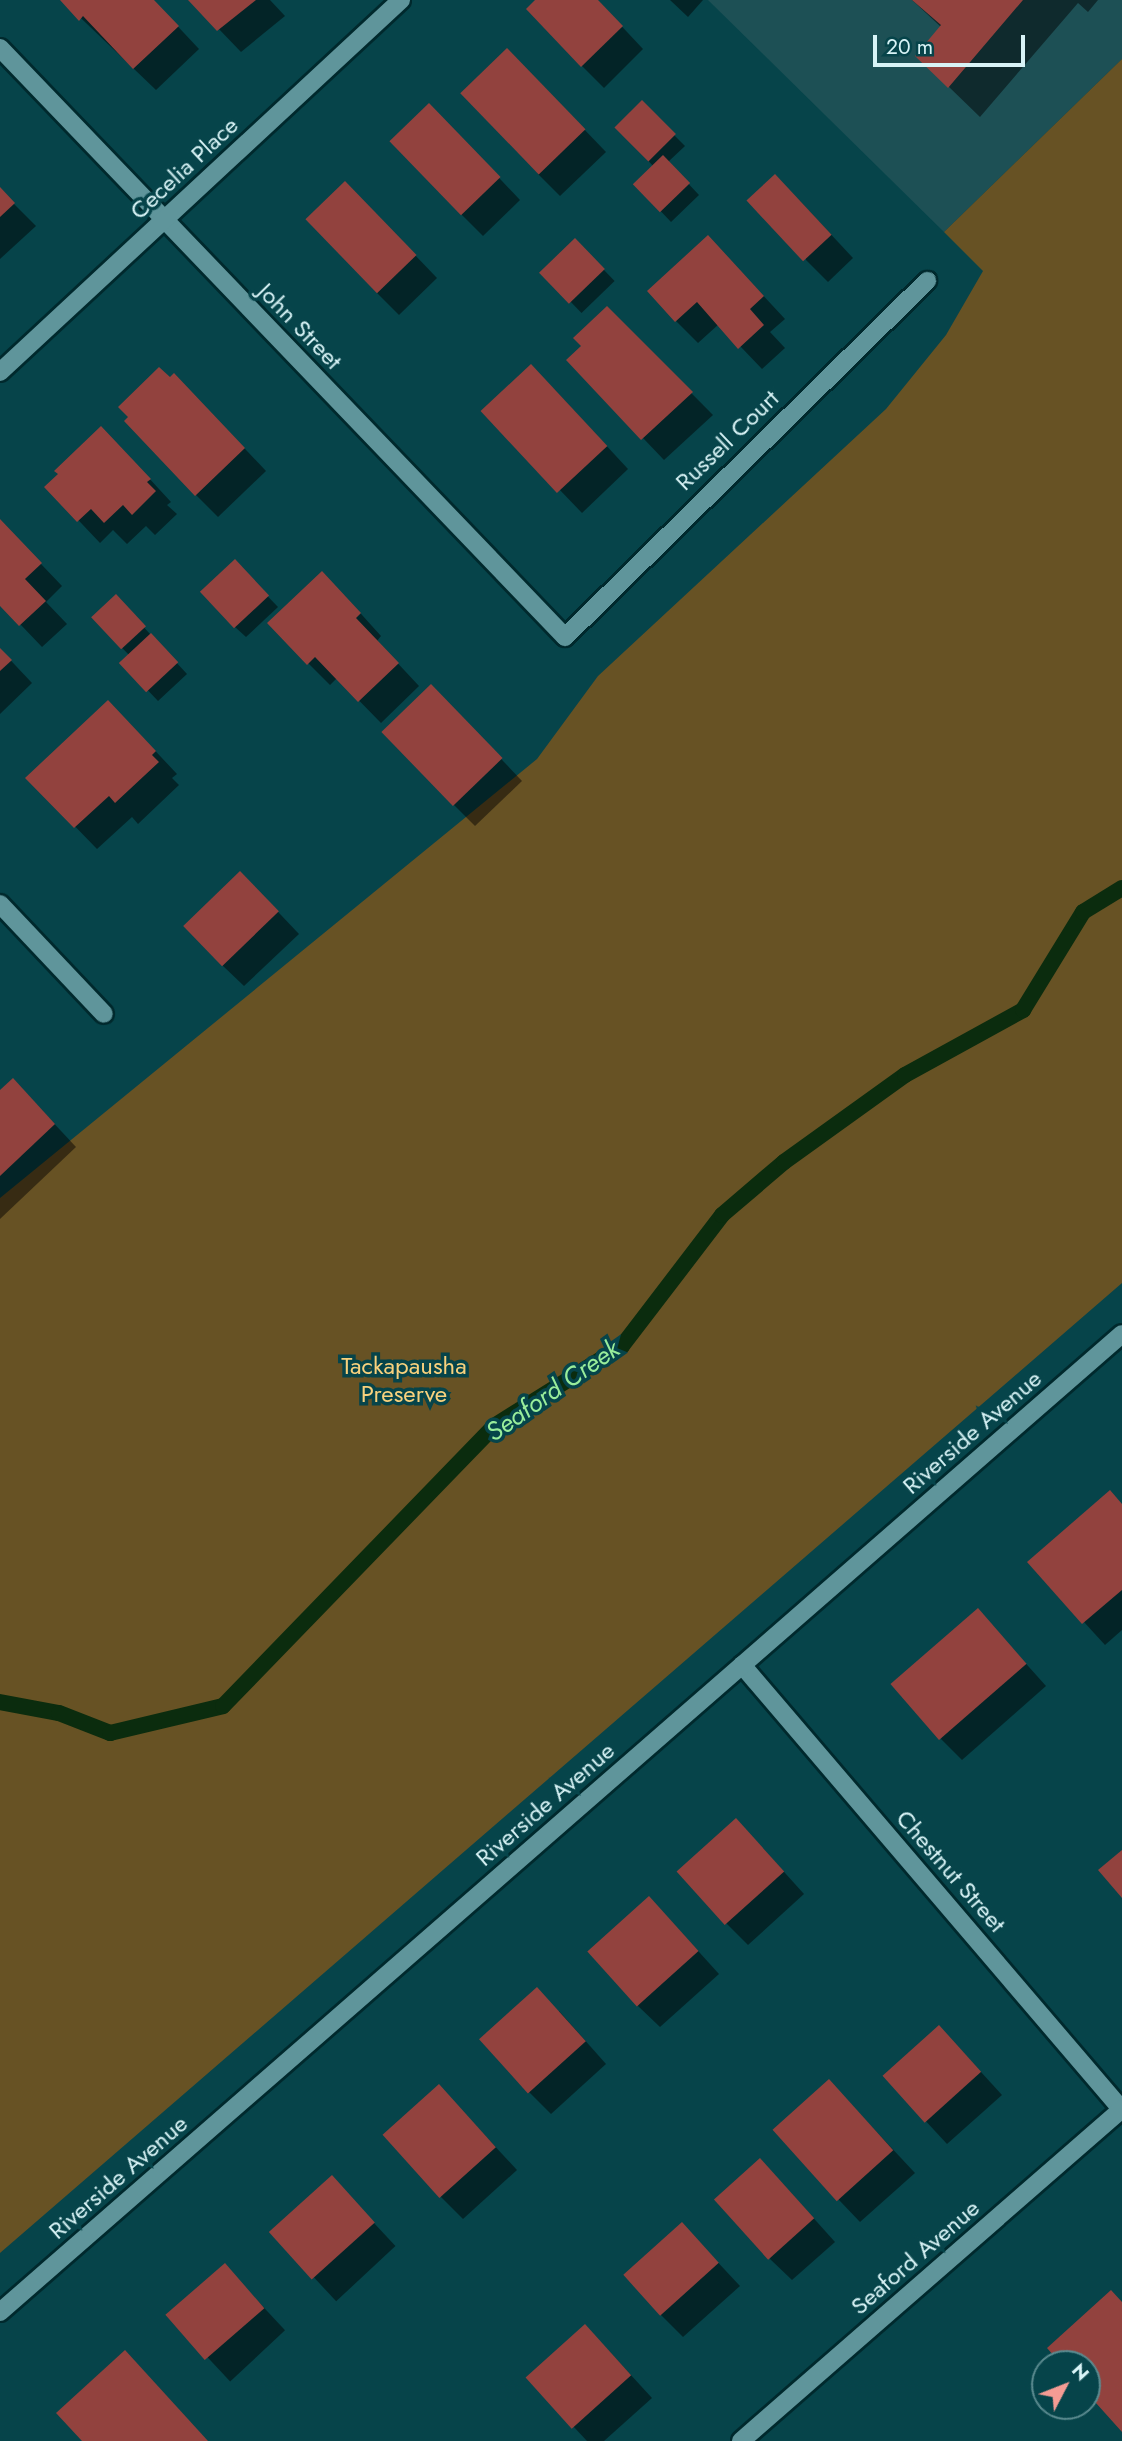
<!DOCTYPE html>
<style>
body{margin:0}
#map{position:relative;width:1122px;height:2441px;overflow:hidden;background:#06444a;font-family:Jost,sans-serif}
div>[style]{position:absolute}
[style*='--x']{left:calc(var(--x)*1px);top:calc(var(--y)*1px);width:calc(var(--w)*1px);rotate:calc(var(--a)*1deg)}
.built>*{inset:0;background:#1d5055}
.green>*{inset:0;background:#675224}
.shadow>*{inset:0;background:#0007;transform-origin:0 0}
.stream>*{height:16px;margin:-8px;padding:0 8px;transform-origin:8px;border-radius:8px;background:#0b2c0e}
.building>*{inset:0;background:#92423e;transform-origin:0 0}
.roads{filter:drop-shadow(2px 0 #00292d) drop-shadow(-2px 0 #00292d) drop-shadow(0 2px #00292d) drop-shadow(0 -2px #00292d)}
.street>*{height:18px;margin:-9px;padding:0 9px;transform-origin:9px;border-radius:9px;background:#5f959b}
span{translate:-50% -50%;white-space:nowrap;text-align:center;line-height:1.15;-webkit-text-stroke:7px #06444a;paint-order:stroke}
.street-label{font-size:24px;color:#d8f3f6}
.park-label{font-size:24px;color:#f8d17d}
.water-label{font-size:26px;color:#99ed9b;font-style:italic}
.north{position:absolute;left:1031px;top:2350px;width:70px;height:70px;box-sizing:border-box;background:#06444a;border:2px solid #5a8a8f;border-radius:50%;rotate:48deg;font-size:19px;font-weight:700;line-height:28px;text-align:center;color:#d8f3f6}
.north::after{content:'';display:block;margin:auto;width:24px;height:32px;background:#f59c94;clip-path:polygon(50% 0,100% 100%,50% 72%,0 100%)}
.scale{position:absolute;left:873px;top:35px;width:152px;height:32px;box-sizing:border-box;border:4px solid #d8f3f6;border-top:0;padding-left:9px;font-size:21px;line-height:24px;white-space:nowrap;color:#d8f3f6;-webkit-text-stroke:5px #06444a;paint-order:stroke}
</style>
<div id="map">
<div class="built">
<i style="clip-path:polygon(708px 0,1122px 0,1122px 59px,944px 232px)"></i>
</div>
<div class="green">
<i style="clip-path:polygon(1122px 59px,1122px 1283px,0 2253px,0 1198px,537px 759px,598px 676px,886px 409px,946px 335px,983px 271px,944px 232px)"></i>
</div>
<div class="shadow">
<i style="clip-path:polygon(62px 0,153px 0,199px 49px,156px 90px)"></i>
<i style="clip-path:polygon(191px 0,270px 0,285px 16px,241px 52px)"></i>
<i style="clip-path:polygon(538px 0,597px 0,643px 49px,604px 88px,582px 66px)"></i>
<i style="clip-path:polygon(670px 0,703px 0,688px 17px)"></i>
<i style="clip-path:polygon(912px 0,1098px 0,1088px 12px,1078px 3px,980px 117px,949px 87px,941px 27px)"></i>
<i style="clip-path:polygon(529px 72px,606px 152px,560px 196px,538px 174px)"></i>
<i style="clip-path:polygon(642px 103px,685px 146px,668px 162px,699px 195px,671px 222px,635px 184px,654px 167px,617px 127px)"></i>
<i style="clip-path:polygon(451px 127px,520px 200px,483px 236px,461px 214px)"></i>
<i style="clip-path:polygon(0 190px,36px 226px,0 259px)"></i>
<i style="clip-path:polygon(797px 198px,853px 258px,828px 282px,806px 260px)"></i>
<i style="clip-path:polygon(367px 205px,437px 278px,399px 315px,377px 293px)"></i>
<i style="left:575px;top:240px;width:57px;height:46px;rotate:46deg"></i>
<i style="clip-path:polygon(730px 260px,785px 319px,770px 332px,785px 348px,762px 369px,719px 324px,698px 343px,676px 321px)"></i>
<i style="clip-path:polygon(607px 308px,713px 415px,664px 460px,643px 438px)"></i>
<i style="clip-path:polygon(553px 388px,628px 469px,582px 513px,484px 411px)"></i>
<i style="clip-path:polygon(196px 397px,266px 471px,218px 517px,196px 495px)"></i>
<i style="clip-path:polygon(123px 450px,171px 502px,167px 505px,177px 514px,155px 535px,146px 526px,127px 544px,113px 530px,100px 543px,47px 487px)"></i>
<i style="clip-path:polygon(0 521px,62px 586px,46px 602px,67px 624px,42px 647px,0 603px)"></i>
<i style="clip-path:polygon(235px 562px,278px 607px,246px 637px,235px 627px)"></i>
<i style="clip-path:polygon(344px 595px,381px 636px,377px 641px,419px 686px,381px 723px,337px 678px,330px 685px,308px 663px)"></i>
<i style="clip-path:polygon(126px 608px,187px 674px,158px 701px,122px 663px,130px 656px,93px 618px)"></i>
<i style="clip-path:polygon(0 649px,32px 683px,0 714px)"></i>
<i style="clip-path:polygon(453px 708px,522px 781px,475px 826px,453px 804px)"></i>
<i style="clip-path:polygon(130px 724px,177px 774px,172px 778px,179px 785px,138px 824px,132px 817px,97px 849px,28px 778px)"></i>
<i style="clip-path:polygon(262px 895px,299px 934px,244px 986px,222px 965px)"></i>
<i style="clip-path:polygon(0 1092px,34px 1102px,76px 1147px,0 1219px)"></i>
<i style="clip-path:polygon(1122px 1504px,1122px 1630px,1105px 1645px,1030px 1563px)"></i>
<i style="clip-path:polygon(978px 1610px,1046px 1686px,962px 1760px,941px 1739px)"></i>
<i style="clip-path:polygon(758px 1843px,804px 1894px,748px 1945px,726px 1923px)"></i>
<i style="clip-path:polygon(670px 1920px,719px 1974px,660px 2027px,638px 2006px)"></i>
<i style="clip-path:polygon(559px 2011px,606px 2064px,551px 2114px,529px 2092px)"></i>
<i style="clip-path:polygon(960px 2049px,1002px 2095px,947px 2144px,884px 2076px)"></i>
<i style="clip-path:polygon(829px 2081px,915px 2173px,860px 2222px,839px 2200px)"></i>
<i style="clip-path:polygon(439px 2086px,517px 2170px,463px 2219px,441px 2197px)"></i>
<i style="left:332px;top:2178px;width:93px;height:81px;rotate:47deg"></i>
<i style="clip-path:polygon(782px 2183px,835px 2242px,792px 2280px,770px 2259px)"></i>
<i style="clip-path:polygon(682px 2224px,740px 2286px,683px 2337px,661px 2315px)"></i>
<i style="left:225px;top:2266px;width:88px;height:75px;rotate:47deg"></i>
<i style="clip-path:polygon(607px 2349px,652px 2398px,604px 2441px,587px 2441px,528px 2378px)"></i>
</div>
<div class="stream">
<i style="--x:0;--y:1702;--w:60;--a:10.6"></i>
<i style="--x:59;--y:1713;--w:55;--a:21.4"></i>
<i style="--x:110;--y:1733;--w:116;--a:-13.4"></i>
<i style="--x:223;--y:1706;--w:390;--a:-45.9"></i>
<i style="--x:494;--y:1426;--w:151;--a:-32"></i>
<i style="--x:622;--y:1346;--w:165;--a:-52.6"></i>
<i style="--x:722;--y:1215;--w:82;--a:-40.5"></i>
<i style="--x:784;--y:1162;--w:149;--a:-35.7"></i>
<i style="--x:905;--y:1075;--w:135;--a:-28.8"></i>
<i style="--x:1023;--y:1010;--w:115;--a:-58.5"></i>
<i style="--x:1083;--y:912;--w:46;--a:-31.6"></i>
</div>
<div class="building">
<i style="clip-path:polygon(60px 0,154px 0,179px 26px,133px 69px,83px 16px,79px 21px)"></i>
<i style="clip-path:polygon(188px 0,256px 0,217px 31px)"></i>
<i style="clip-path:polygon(535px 0,598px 0,623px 26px,581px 67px,526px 9px)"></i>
<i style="clip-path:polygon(912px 0,1023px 0,948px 88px,915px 56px,941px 25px)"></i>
<i style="left:507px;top:48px;width:113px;height:65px;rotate:46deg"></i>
<i style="left:642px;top:100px;width:48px;height:39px;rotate:45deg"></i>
<i style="left:429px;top:103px;width:103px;height:55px;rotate:46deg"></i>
<i style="left:663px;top:155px;width:39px;height:42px;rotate:46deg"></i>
<i style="left:775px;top:174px;width:83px;height:39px;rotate:47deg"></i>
<i style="left:345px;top:181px;width:103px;height:55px;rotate:46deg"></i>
<i style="clip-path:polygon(0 187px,15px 203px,0 217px)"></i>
<i style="clip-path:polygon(708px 235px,764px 296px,750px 309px,764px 325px,738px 349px,697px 302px,675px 322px,647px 291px)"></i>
<i style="left:575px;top:238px;width:43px;height:50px;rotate:46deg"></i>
<i style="clip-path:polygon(607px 306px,693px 392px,641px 440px,566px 360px,581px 346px,573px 338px)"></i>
<i style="left:531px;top:364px;width:112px;height:69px;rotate:47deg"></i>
<i style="clip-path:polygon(159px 367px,170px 377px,174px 373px,245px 448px,195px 496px,124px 421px,128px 417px,118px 407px)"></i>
<i style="clip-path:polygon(101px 426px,151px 479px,147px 482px,156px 491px,132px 515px,123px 505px,104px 523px,91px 509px,77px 522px,44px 487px,58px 474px,54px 471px)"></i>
<i style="clip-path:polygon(0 519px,42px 563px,25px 579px,46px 601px,19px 626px,0 606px)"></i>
<i style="left:235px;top:559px;width:50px;height:48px;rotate:47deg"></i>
<i style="clip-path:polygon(322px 571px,361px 613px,356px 618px,399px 663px,358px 702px,315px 657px,307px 665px,267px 623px)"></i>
<i style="left:116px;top:594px;width:44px;height:34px;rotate:47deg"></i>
<i style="left:151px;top:633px;width:40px;height:44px;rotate:47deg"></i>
<i style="clip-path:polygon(0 648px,12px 660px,0 671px)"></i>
<i style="left:431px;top:684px;width:103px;height:69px;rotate:46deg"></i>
<i style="clip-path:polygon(108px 700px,156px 751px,152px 755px,159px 762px,115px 803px,109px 796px,74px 828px,25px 778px)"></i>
<i style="left:240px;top:871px;width:56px;height:79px;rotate:46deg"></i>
<i style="clip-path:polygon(13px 1078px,55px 1124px,0 1176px,0 1090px)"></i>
<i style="clip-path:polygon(1110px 1490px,1122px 1504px,1122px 1590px,1082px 1624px,1027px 1562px)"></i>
<i style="left:978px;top:1608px;width:74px;height:116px;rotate:49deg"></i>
<i style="left:736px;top:1818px;width:72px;height:80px;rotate:48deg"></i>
<i style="clip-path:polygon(1122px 1850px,1122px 1898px,1098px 1870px)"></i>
<i style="left:649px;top:1896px;width:74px;height:83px;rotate:48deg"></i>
<i style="left:537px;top:1987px;width:73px;height:78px;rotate:48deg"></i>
<i style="left:939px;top:2025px;width:63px;height:76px;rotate:48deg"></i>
<i style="left:829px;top:2079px;width:96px;height:76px;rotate:48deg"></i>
<i style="left:439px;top:2084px;width:85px;height:76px;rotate:48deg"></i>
<i style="left:760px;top:2158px;width:81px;height:62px;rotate:48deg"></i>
<i style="left:332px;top:2175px;width:64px;height:85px;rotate:48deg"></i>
<i style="left:682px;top:2222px;width:55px;height:79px;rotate:48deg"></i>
<i style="left:225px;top:2263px;width:60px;height:79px;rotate:49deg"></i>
<i style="clip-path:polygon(1111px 2290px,1122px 2302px,1122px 2432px,1087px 2393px,1087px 2364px,1061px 2364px,1047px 2348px)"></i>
<i style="left:585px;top:2324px;width:69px;height:80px;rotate:48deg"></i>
<i style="clip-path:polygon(125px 2350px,208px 2441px,82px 2441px,56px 2413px)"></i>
</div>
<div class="roads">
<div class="street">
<i style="--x:0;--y:48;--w:816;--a:46.19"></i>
<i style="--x:565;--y:637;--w:508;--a:-44.52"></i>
<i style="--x:0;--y:372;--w:547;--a:-42.85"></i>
<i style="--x:0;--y:904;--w:151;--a:46.6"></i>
<i style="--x:742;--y:1665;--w:585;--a:49.5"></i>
<i style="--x:0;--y:2312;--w:1488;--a:-41.08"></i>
<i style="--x:741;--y:2441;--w:505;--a:-41.07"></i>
</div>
</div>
<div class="street-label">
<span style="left:184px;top:168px;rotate:-43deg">Cecelia Place</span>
<span style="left:300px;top:326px;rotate:46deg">John Street</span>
<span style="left:727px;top:440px;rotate:-44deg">Russell Court</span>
<span style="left:972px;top:1432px;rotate:-41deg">Riverside Avenue</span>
<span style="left:545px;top:1804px;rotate:-41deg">Riverside Avenue</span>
<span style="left:951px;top:1871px;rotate:49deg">Chestnut Street</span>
<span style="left:118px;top:2177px;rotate:-41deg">Riverside Avenue</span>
<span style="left:915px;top:2257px;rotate:-41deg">Seaford Avenue</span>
</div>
<div class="park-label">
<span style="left:404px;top:1380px">Tackapausha<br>Preserve</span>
</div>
<div class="water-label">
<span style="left:553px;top:1391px;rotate:-35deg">Seaford Creek</span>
</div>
<div class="north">N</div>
<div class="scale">20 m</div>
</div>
